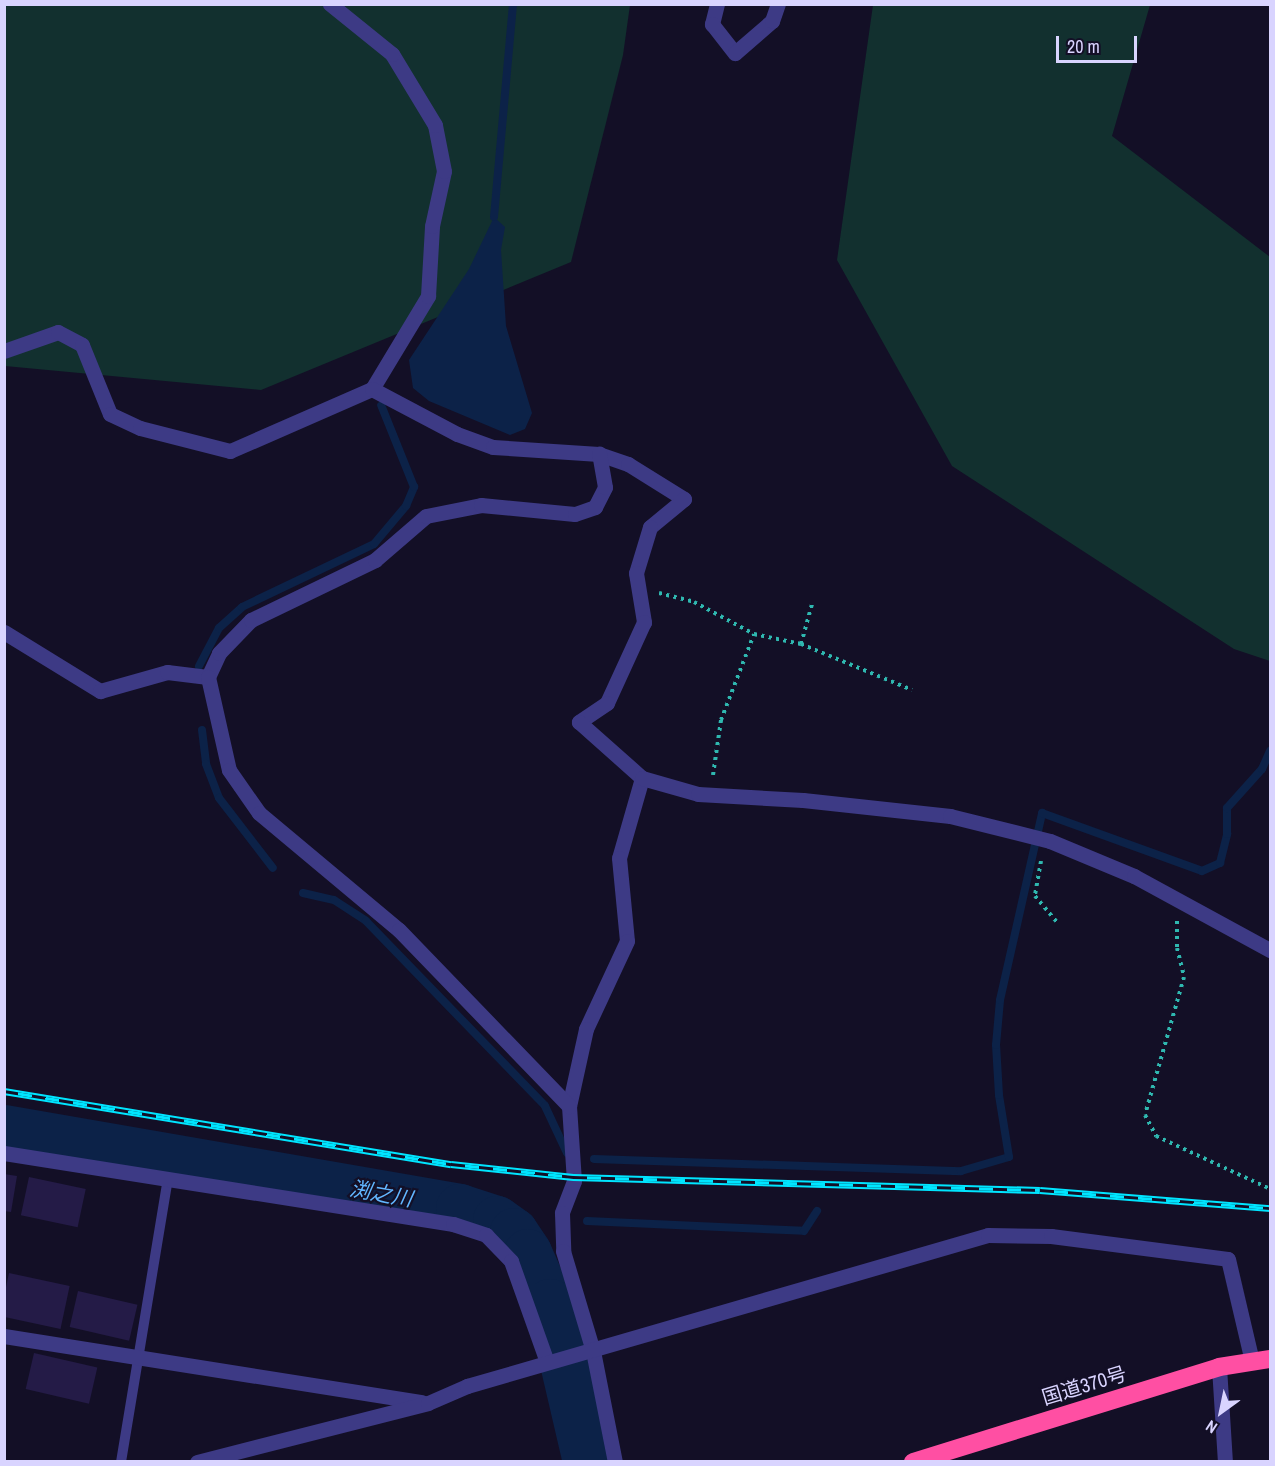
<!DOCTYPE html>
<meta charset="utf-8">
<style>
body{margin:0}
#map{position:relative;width:1275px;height:1466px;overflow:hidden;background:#130f26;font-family:"Archivo Narrow","Noto Sans JP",sans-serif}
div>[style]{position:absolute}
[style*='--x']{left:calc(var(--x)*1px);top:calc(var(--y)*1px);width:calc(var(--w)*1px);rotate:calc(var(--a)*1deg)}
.green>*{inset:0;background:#12302f}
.water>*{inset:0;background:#0c2248}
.stream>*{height:8px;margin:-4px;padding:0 4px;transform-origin:4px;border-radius:4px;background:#0c2248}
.river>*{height:48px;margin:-24px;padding:0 24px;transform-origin:24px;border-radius:24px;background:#0c2248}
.building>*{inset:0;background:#241b47;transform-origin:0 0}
.path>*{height:4px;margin-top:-2px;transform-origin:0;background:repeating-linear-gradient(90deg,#2fb8b0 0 3px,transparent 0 7.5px)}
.lane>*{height:10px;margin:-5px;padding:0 5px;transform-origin:5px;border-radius:5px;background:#3d3a85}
.street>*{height:15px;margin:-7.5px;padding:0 7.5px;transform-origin:7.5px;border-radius:7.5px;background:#3d3a85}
.highway>*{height:18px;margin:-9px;padding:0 9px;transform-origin:9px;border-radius:9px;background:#ff4fa3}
.rail>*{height:7px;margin-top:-3.5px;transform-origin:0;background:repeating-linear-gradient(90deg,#130f26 0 14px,#00e5ff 0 28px);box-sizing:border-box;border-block:2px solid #00e5ff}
span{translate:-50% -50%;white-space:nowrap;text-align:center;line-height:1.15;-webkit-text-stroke:4.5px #130f26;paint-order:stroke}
.street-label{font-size:20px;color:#d9d4ff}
.water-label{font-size:21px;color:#62b6ff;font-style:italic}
.frame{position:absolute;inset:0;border:6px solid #d9d4ff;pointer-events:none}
.north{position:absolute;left:1191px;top:1382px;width:60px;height:60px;-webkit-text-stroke:4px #130f26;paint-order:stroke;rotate:213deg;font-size:16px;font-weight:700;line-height:24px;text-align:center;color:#d9d4ff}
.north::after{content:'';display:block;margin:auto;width:21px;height:27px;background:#d9d4ff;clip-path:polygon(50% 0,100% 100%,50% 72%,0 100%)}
.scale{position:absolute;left:1056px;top:36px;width:81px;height:27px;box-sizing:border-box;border:3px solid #d9d4ff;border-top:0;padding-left:8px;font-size:18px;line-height:21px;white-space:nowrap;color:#d9d4ff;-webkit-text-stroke:4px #130f26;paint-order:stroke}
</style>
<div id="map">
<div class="green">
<i style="clip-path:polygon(4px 5px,630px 5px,623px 55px,571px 262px,261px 390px,5px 366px)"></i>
<i style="clip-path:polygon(873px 5px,1150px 5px,1112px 136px,1270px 257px,1270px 661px,1234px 649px,952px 466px,837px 260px)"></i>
</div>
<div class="water">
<i style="clip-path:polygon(494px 217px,505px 227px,501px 250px,506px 326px,532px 413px,525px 429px,510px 435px,429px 401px,413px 388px,409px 360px,469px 269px)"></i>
</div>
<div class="stream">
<i style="--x:494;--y:217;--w:214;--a:-84.9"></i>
<i style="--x:199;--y:666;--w:43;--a:-62.2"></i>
<i style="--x:219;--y:628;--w:31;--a:-42"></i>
<i style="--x:242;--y:607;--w:146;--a:-25.5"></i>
<i style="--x:374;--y:544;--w:50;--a:-49.9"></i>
<i style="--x:406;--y:506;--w:21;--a:-67"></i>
<i style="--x:414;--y:487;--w:88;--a:-111.9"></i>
<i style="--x:202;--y:730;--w:34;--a:83"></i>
<i style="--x:206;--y:764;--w:36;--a:69"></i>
<i style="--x:219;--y:798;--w:88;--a:52.4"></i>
<i style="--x:303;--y:893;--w:32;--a:13"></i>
<i style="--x:334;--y:900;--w:38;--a:33"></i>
<i style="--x:366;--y:921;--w:257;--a:45.9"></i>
<i style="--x:545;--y:1106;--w:52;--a:64.9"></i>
<i style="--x:594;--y:1159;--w:367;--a:1.9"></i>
<i style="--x:961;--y:1171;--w:50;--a:-16.3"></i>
<i style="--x:1009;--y:1157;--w:63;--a:-99.2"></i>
<i style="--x:999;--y:1095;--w:50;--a:-93.4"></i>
<i style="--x:996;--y:1045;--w:45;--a:-84.9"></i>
<i style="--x:1000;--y:1000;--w:192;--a:-77.3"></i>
<i style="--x:1042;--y:813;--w:170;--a:19.9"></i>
<i style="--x:1202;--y:871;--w:20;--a:-24"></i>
<i style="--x:1220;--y:863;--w:30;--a:-76"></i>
<i style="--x:1227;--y:834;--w:26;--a:-90"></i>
<i style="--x:1227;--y:808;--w:52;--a:-48.1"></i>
<i style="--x:1262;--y:769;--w:20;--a:-66"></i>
<i style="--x:587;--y:1221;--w:217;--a:2.6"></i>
<i style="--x:804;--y:1231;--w:24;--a:-57"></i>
</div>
<div class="river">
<i style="--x:4;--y:1129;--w:463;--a:9.8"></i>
<i style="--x:460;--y:1208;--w:39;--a:18"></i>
<i style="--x:497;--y:1220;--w:21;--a:35"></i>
<i style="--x:514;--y:1232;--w:25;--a:56"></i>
<i style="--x:528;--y:1253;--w:55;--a:66.3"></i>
<i style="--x:550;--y:1303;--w:163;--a:76.9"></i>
</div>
<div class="building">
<i style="clip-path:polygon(4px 1174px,17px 1176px,11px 1212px,4px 1211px)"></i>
<i style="left:29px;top:1177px;width:58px;height:39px;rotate:12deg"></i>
<i style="left:9px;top:1273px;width:62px;height:44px;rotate:12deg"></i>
<i style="left:78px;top:1291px;width:61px;height:37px;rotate:13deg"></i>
<i style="left:34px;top:1353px;width:65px;height:37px;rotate:13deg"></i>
</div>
<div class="path">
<i style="--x:659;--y:593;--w:36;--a:14"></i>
<i style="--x:694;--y:602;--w:68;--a:28.1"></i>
<i style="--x:754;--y:634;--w:48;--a:12"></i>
<i style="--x:801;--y:644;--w:120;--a:22.5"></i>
<i style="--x:801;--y:644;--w:41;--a:-74.6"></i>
<i style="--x:713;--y:775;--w:56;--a:-81.7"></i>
<i style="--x:721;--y:720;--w:92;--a:-69"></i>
<i style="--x:1041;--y:861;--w:36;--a:100"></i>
<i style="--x:1035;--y:896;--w:35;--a:50"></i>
<i style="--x:1177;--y:921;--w:27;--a:90"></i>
<i style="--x:1177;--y:948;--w:30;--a:76"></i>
<i style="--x:1184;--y:977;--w:143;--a:105.8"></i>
<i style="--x:1145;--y:1115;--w:24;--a:62"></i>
<i style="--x:1156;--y:1136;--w:126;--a:24.9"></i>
</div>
<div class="lane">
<i style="--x:121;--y:1462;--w:287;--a:-80.6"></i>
</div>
<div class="street">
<i style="--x:717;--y:4;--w:21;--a:104"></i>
<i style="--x:712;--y:24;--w:37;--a:52"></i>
<i style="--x:735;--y:53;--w:49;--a:-40.9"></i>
<i style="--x:772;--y:21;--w:18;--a:-71"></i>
<i style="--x:4;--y:351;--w:57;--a:-19.4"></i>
<i style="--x:58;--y:332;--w:27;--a:28"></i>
<i style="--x:82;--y:345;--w:74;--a:67.9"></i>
<i style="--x:110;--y:414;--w:33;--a:25"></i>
<i style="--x:140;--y:428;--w:93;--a:14.3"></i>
<i style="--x:230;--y:451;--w:155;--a:-23.6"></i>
<i style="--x:372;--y:389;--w:109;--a:-58.9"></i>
<i style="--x:428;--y:296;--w:70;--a:-86.7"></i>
<i style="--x:432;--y:226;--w:56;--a:-77.7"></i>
<i style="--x:444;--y:171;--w:47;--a:-101.1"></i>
<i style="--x:435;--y:125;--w:83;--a:-121.2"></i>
<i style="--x:392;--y:54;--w:80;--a:-141.1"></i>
<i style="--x:372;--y:389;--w:96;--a:27.9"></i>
<i style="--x:457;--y:434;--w:38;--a:20"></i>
<i style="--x:493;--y:447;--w:106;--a:3.8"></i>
<i style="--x:599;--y:454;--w:31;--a:19"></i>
<i style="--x:628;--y:464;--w:66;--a:32"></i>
<i style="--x:684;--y:499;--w:44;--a:140.5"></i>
<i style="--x:650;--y:527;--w:48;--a:106.9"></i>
<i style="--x:636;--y:573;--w:50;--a:80.7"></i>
<i style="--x:644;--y:622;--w:89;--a:114.6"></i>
<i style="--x:607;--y:703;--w:34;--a:146"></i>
<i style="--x:579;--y:722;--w:84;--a:41.6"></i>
<i style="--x:642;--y:778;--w:83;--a:106"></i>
<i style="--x:619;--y:858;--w:83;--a:84.5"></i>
<i style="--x:627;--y:941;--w:97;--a:115"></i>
<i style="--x:586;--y:1029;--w:79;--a:102.4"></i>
<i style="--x:569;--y:1106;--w:75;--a:86.2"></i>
<i style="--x:574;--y:1181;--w:34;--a:111"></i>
<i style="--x:562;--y:1213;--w:38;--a:88"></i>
<i style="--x:563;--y:1251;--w:104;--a:73.3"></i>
<i style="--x:593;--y:1351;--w:113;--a:78.8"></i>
<i style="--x:4;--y:632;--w:113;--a:31.6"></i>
<i style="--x:100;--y:691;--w:70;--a:-15.8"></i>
<i style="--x:167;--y:672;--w:41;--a:7"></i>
<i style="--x:208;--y:677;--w:26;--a:-65"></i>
<i style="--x:219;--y:653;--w:46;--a:-45.9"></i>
<i style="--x:251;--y:620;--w:138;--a:-25.8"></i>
<i style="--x:375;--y:560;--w:67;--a:-40.8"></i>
<i style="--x:426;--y:516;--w:56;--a:-11.3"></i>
<i style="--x:481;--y:505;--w:94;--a:5.5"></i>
<i style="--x:575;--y:514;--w:21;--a:-19"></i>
<i style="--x:595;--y:507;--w:22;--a:-63"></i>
<i style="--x:605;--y:487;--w:34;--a:-100"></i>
<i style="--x:208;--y:677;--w:95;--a:77.3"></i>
<i style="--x:229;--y:770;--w:52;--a:55.1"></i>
<i style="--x:259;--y:813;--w:182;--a:39.9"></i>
<i style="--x:399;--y:930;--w:245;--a:46"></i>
<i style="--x:642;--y:778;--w:58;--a:15.9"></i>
<i style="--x:698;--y:794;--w:105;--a:3.3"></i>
<i style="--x:803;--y:800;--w:148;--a:6.2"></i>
<i style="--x:950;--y:816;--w:103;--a:14"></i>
<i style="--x:1050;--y:841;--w:91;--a:22.6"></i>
<i style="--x:1134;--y:876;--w:155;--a:28.6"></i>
<i style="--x:4;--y:1153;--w:455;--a:9"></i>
<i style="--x:453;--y:1224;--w:35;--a:18"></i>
<i style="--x:486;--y:1235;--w:36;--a:46"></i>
<i style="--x:511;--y:1261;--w:107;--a:70.4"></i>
<i style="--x:4;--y:1336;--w:423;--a:9"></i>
<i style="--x:1219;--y:1367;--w:95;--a:86.4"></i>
<i style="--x:197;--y:1462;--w:238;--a:-14.3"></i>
<i style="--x:428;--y:1403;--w:43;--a:-23.6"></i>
<i style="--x:467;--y:1386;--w:542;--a:-16.16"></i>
<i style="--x:988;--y:1235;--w:63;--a:0.9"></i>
<i style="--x:1051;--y:1236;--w:178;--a:7.4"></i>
<i style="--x:1228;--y:1259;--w:105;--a:76.8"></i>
</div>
<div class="highway">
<i style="--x:913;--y:1462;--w:320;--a:-17.2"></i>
<i style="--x:1219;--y:1367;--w:52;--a:-8.9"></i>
</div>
<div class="rail">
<i style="--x:4;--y:1091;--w:453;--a:9.3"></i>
<i style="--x:451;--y:1164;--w:123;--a:6.1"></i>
<i style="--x:573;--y:1177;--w:467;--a:1.6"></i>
<i style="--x:1040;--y:1190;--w:231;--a:4.5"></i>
</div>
<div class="street-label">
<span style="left:1084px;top:1385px;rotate:-17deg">国道370号</span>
</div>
<div class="water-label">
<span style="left:381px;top:1194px;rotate:10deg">渕之川</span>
</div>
<div class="frame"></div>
<div class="north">N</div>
<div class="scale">20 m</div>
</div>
